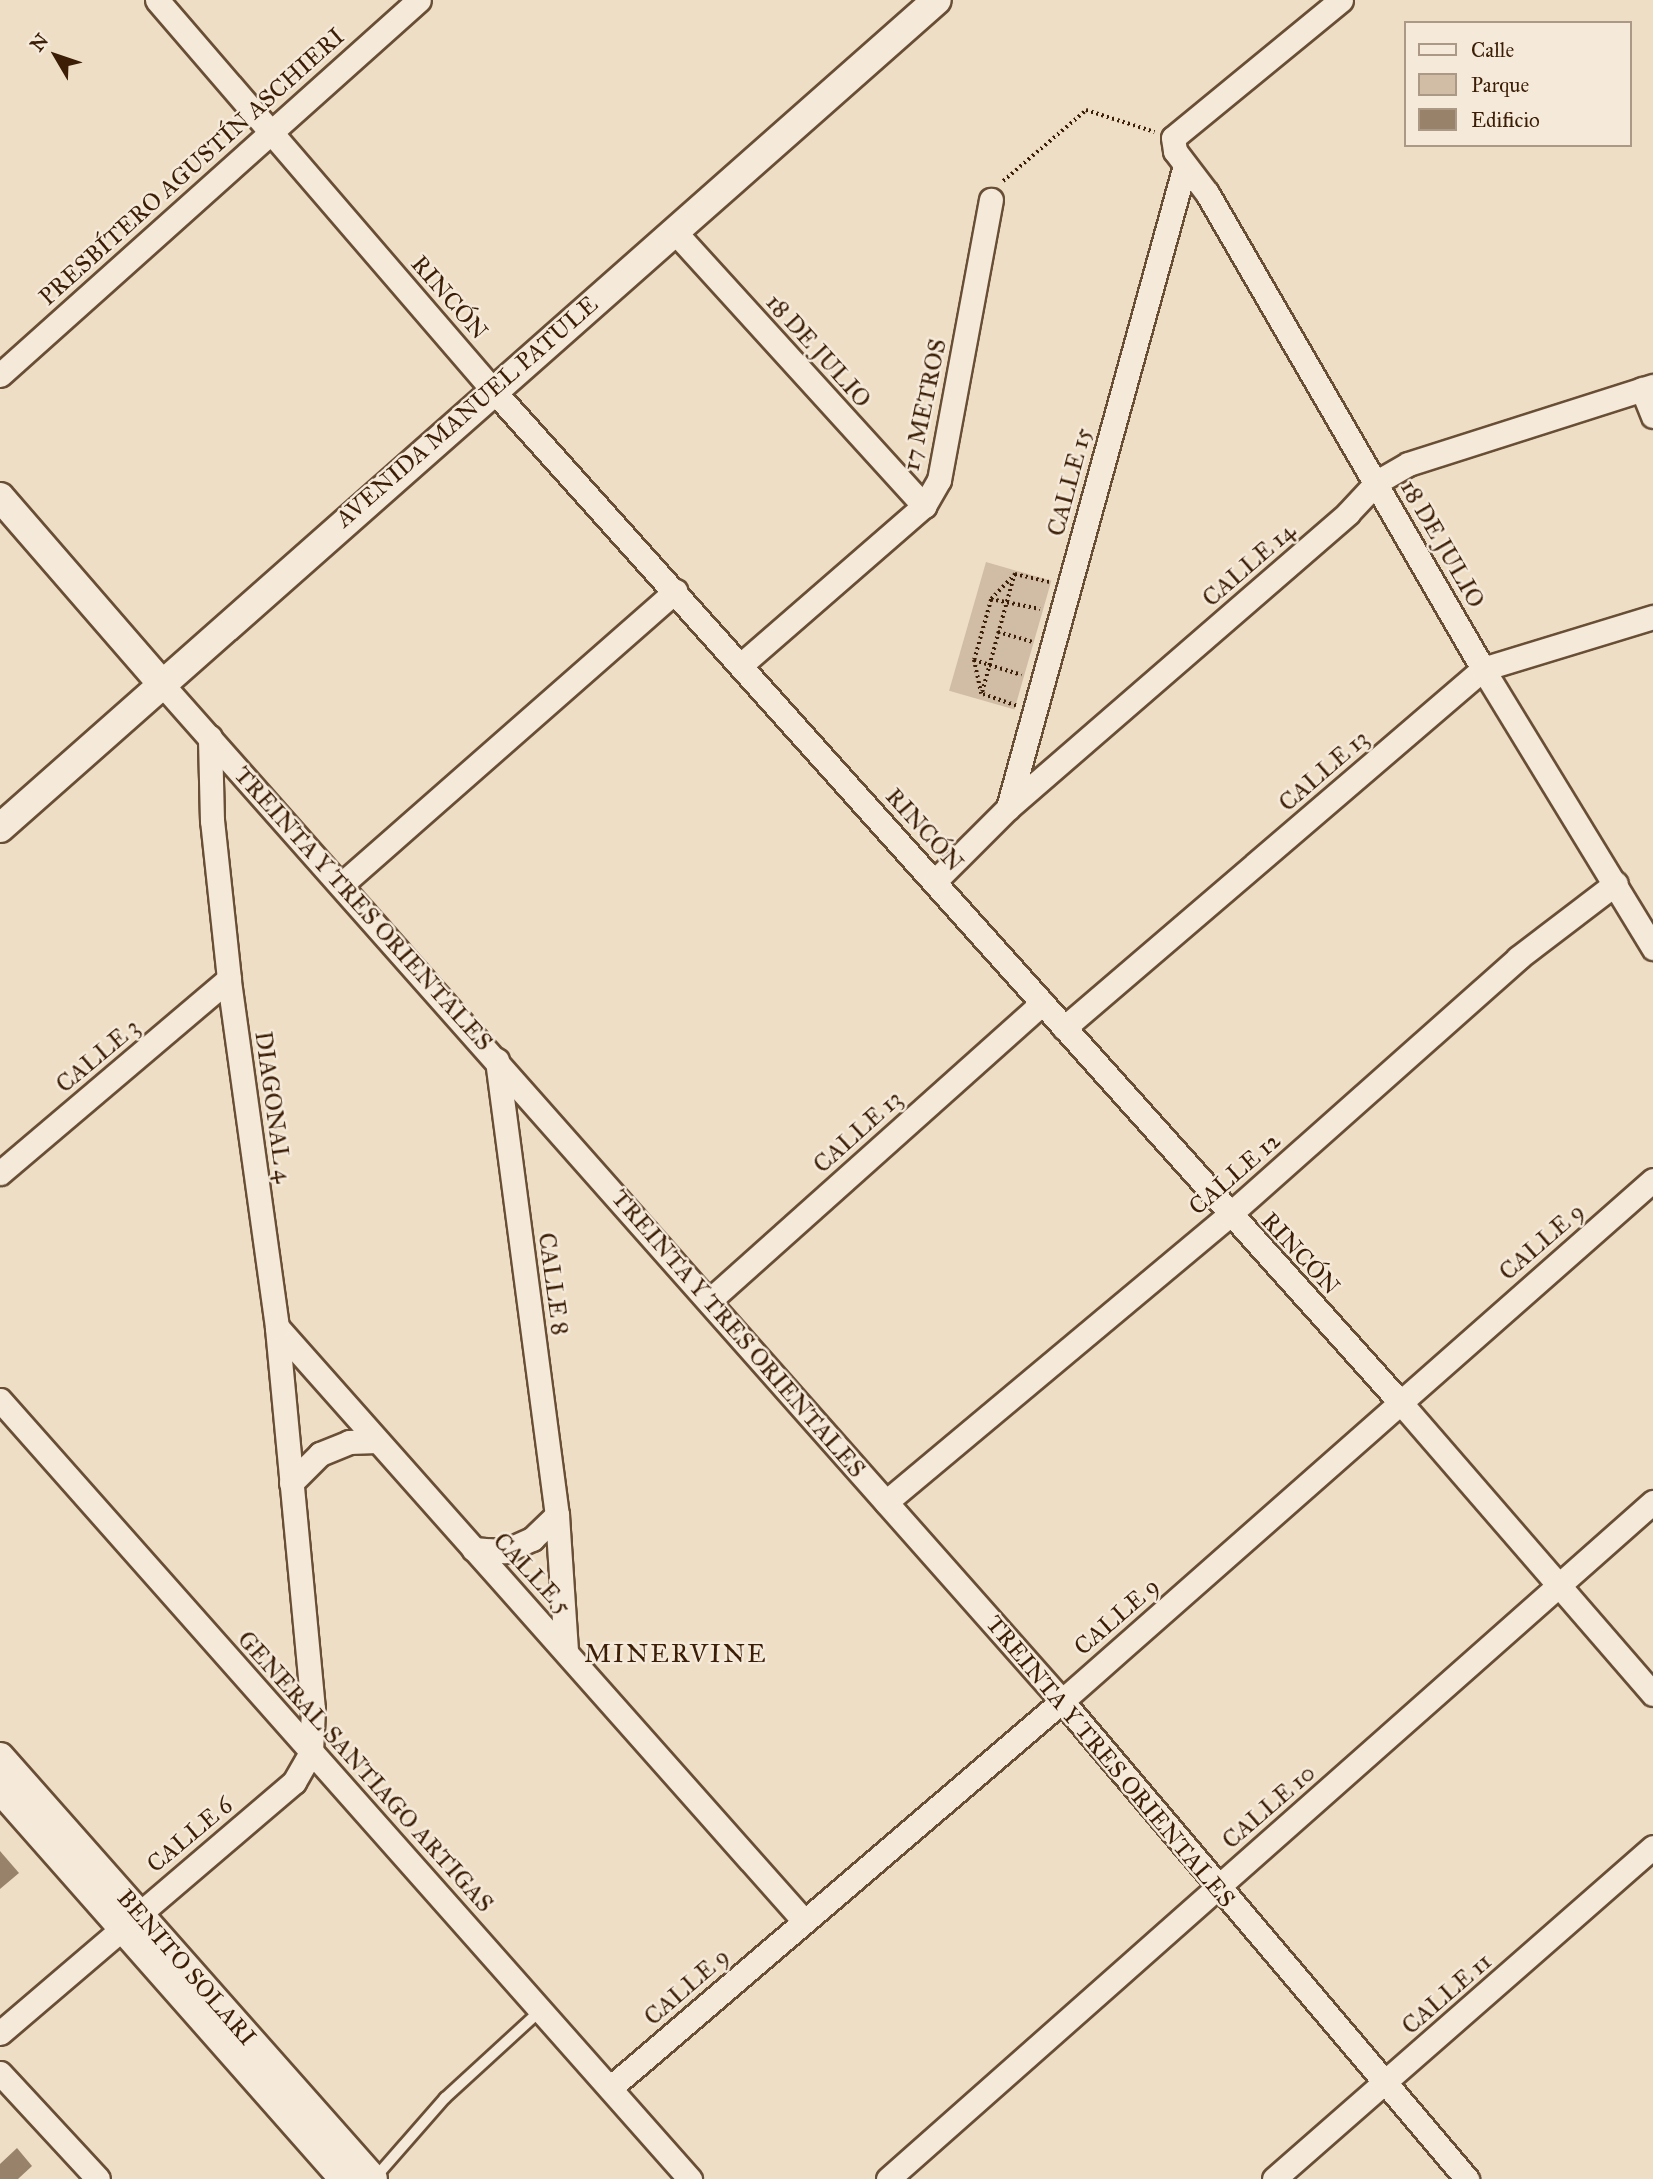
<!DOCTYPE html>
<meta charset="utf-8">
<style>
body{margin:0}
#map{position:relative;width:1653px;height:2179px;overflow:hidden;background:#efdec6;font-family:"IM FELL Great Primer",serif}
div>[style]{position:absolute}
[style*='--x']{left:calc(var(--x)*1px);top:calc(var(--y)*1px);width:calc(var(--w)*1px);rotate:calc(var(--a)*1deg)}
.green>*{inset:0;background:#d1bda5;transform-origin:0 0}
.building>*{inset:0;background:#99826a}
.path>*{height:3.5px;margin-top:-1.75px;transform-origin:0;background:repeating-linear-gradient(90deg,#3c1e06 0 2px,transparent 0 5.5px)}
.roads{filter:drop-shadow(2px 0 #694e36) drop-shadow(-2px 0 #694e36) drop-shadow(0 2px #694e36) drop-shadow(0 -2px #694e36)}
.service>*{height:10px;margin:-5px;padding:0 5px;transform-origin:5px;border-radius:5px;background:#f5eada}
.minor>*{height:23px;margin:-11.5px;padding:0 11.5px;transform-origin:11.5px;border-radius:11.5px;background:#f5eada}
.tertiary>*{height:28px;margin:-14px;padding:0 14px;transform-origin:14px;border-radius:14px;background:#f5eada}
span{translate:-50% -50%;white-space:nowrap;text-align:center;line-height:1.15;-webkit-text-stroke:5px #f5eada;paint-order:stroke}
.street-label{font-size:24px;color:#3c1e06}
.neighbourhood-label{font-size:26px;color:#3c1e06;letter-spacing:2px}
.legend{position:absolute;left:1404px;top:21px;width:228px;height:126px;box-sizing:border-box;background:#f5eada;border:2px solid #ab9885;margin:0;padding:9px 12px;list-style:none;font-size:21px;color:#3c1e06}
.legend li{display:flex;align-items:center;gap:14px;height:35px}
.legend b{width:35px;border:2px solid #ab9885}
.north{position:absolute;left:21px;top:21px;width:70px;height:70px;-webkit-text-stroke:5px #f5eada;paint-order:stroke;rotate:309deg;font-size:19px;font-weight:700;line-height:28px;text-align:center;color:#3c1e06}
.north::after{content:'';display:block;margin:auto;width:24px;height:32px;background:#3c1e06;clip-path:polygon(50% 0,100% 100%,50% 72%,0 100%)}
</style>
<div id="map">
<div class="green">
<i style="left:986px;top:562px;width:68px;height:134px;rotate:16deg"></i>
</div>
<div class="building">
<i style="clip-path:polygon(0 1851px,19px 1873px,0 1889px)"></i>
<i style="clip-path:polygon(17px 2148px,32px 2166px,18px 2179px,0 2179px,0 2164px)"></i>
</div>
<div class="path">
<i style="--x:1003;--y:181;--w:109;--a:-40.5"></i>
<i style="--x:1086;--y:110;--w:72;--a:17.7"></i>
<i style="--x:991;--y:599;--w:50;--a:11.5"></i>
<i style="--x:998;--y:632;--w:36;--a:16"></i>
<i style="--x:974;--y:660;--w:50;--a:17.4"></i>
<i style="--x:982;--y:692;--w:121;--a:-74.7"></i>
<i style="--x:1016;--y:706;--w:37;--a:-161"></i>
<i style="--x:981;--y:694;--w:35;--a:-102"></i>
<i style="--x:974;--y:660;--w:63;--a:-74.4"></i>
<i style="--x:991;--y:599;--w:35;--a:-46"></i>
<i style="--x:1015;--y:574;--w:36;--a:13"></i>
</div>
<div class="roads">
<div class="service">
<i style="--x:374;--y:2179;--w:108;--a:-48.8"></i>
<i style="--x:445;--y:2098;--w:130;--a:-42.5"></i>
</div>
<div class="minor">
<i style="--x:157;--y:0;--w:513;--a:49.27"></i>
<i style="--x:492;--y:389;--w:1360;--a:48.13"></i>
<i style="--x:1400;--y:1402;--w:386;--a:49.1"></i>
<i style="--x:1341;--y:0;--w:217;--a:140.6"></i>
<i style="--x:1173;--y:138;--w:13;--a:81"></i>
<i style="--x:1175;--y:151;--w:53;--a:52.7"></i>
<i style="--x:1207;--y:193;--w:550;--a:59.89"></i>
<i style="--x:1483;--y:669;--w:327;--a:58.6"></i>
<i style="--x:674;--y:231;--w:372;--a:47.7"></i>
<i style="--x:0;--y:375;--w:562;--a:-41.83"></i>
<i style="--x:1642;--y:389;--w:29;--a:68"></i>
<i style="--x:742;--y:664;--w:241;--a:-41"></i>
<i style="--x:924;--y:506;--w:30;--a:-60"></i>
<i style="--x:939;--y:480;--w:285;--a:-79.5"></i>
<i style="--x:161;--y:683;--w:1359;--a:48.49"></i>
<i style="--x:1062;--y:1701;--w:627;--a:49.73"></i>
<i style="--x:1008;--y:808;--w:663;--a:-74.6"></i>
<i style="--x:935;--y:881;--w:103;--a:-45"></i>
<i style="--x:1008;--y:808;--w:450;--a:-40.9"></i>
<i style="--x:1348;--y:513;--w:42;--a:-46.9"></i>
<i style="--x:1377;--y:482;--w:36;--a:-30"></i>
<i style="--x:1408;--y:464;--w:257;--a:-17.7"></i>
<i style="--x:342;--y:884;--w:444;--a:-41.3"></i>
<i style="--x:1064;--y:1028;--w:552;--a:-40.59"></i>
<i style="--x:1483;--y:669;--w:178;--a:-17"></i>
<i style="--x:497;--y:1060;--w:459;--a:82.5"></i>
<i style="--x:557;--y:1515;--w:135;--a:86.2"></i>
<i style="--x:0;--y:1173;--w:300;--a:-40.3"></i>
<i style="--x:709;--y:1301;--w:447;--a:-41.8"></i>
<i style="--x:277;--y:1327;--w:794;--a:48.42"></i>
<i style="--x:0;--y:1400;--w:1041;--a:48.47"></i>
<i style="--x:291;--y:1483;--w:41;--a:-45"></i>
<i style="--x:320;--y:1454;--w:31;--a:-22"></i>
<i style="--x:349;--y:1442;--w:28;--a:-2"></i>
<i style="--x:886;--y:1502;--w:447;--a:-39.9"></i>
<i style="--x:1229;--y:1215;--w:387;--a:-41.6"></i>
<i style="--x:1518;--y:958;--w:123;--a:-37.4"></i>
<i style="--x:473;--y:1549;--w:32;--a:4"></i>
<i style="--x:505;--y:1551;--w:30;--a:-24"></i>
<i style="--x:532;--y:1539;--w:35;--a:-44"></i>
<i style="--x:0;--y:2033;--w:387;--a:-40.5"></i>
<i style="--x:294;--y:1782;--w:34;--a:-60"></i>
<i style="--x:311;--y:1752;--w:43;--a:-87.3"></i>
<i style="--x:313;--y:1709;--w:384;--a:-95.4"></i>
<i style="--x:277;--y:1327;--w:351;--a:-97.9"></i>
<i style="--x:229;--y:979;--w:159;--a:-96.1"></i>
<i style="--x:212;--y:821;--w:84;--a:-91.4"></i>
<i style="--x:0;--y:2073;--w:144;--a:47.2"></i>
<i style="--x:610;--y:2088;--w:595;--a:-40.57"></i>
<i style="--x:1062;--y:1701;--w:788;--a:-41.4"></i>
<i style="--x:888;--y:2179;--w:1022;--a:-41.51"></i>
<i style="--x:1274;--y:2179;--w:504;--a:-41.22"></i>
</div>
<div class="tertiary">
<i style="--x:0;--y:497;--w:246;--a:49.1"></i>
<i style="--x:0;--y:828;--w:1250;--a:-41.47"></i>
<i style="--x:0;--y:1757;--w:563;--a:48.53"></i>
<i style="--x:0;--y:1789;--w:520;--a:48.59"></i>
</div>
</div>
<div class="street-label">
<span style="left:192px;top:167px;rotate:-42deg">PRESBÍTERO AGUSTÍN ASCHIERI</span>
<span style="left:449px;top:298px;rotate:49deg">RINCÓN</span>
<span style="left:818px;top:351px;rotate:48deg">18 DE JULIO</span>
<span style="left:925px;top:405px;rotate:-78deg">17 METROS</span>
<span style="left:467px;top:412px;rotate:-41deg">AVENIDA MANUEL PATULE</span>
<span style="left:1070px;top:482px;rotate:-75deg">CALLE 15</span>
<span style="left:1442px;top:544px;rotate:60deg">18 DE JULIO</span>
<span style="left:1249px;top:565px;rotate:-41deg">CALLE 14</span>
<span style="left:1324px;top:771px;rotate:-41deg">CALLE 13</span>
<span style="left:924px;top:830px;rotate:48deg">RINCÓN</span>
<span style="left:363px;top:909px;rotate:48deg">TREINTA Y TRES ORIENTALES</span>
<span style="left:98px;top:1056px;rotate:-40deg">CALLE 3</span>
<span style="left:273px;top:1107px;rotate:82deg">DIAGONAL 4</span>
<span style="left:858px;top:1132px;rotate:-42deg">CALLE 13</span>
<span style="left:1235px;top:1174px;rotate:-41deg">CALLE 12</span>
<span style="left:1542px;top:1242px;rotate:-41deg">CALLE 9</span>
<span style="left:1300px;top:1254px;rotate:47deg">RINCÓN</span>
<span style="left:553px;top:1284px;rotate:82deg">CALLE 8</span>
<span style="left:738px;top:1334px;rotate:49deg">TREINTA Y TRES ORIENTALES</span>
<span style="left:532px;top:1574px;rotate:47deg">CALLE 5</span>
<span style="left:1117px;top:1617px;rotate:-41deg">CALLE 9</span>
<span style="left:1110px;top:1762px;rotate:50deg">TREINTA Y TRES ORIENTALES</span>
<span style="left:365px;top:1772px;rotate:48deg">GENERAL SANTIAGO ARTIGAS</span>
<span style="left:1269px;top:1807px;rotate:-41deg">CALLE 10</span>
<span style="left:190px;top:1835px;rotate:-40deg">CALLE 6</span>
<span style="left:186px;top:1968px;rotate:49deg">BENITO SOLARI</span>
<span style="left:687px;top:1987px;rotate:-41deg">CALLE 9</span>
<span style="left:1447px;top:1994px;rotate:-41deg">CALLE 11</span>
</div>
<div class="neighbourhood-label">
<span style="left:676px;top:1654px">MINERVINE</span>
</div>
<ul class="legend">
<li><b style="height:9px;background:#f5eada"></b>Calle</li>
<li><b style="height:19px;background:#d1bda5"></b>Parque</li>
<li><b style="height:19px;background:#99826a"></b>Edificio</li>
</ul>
<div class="north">N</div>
</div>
